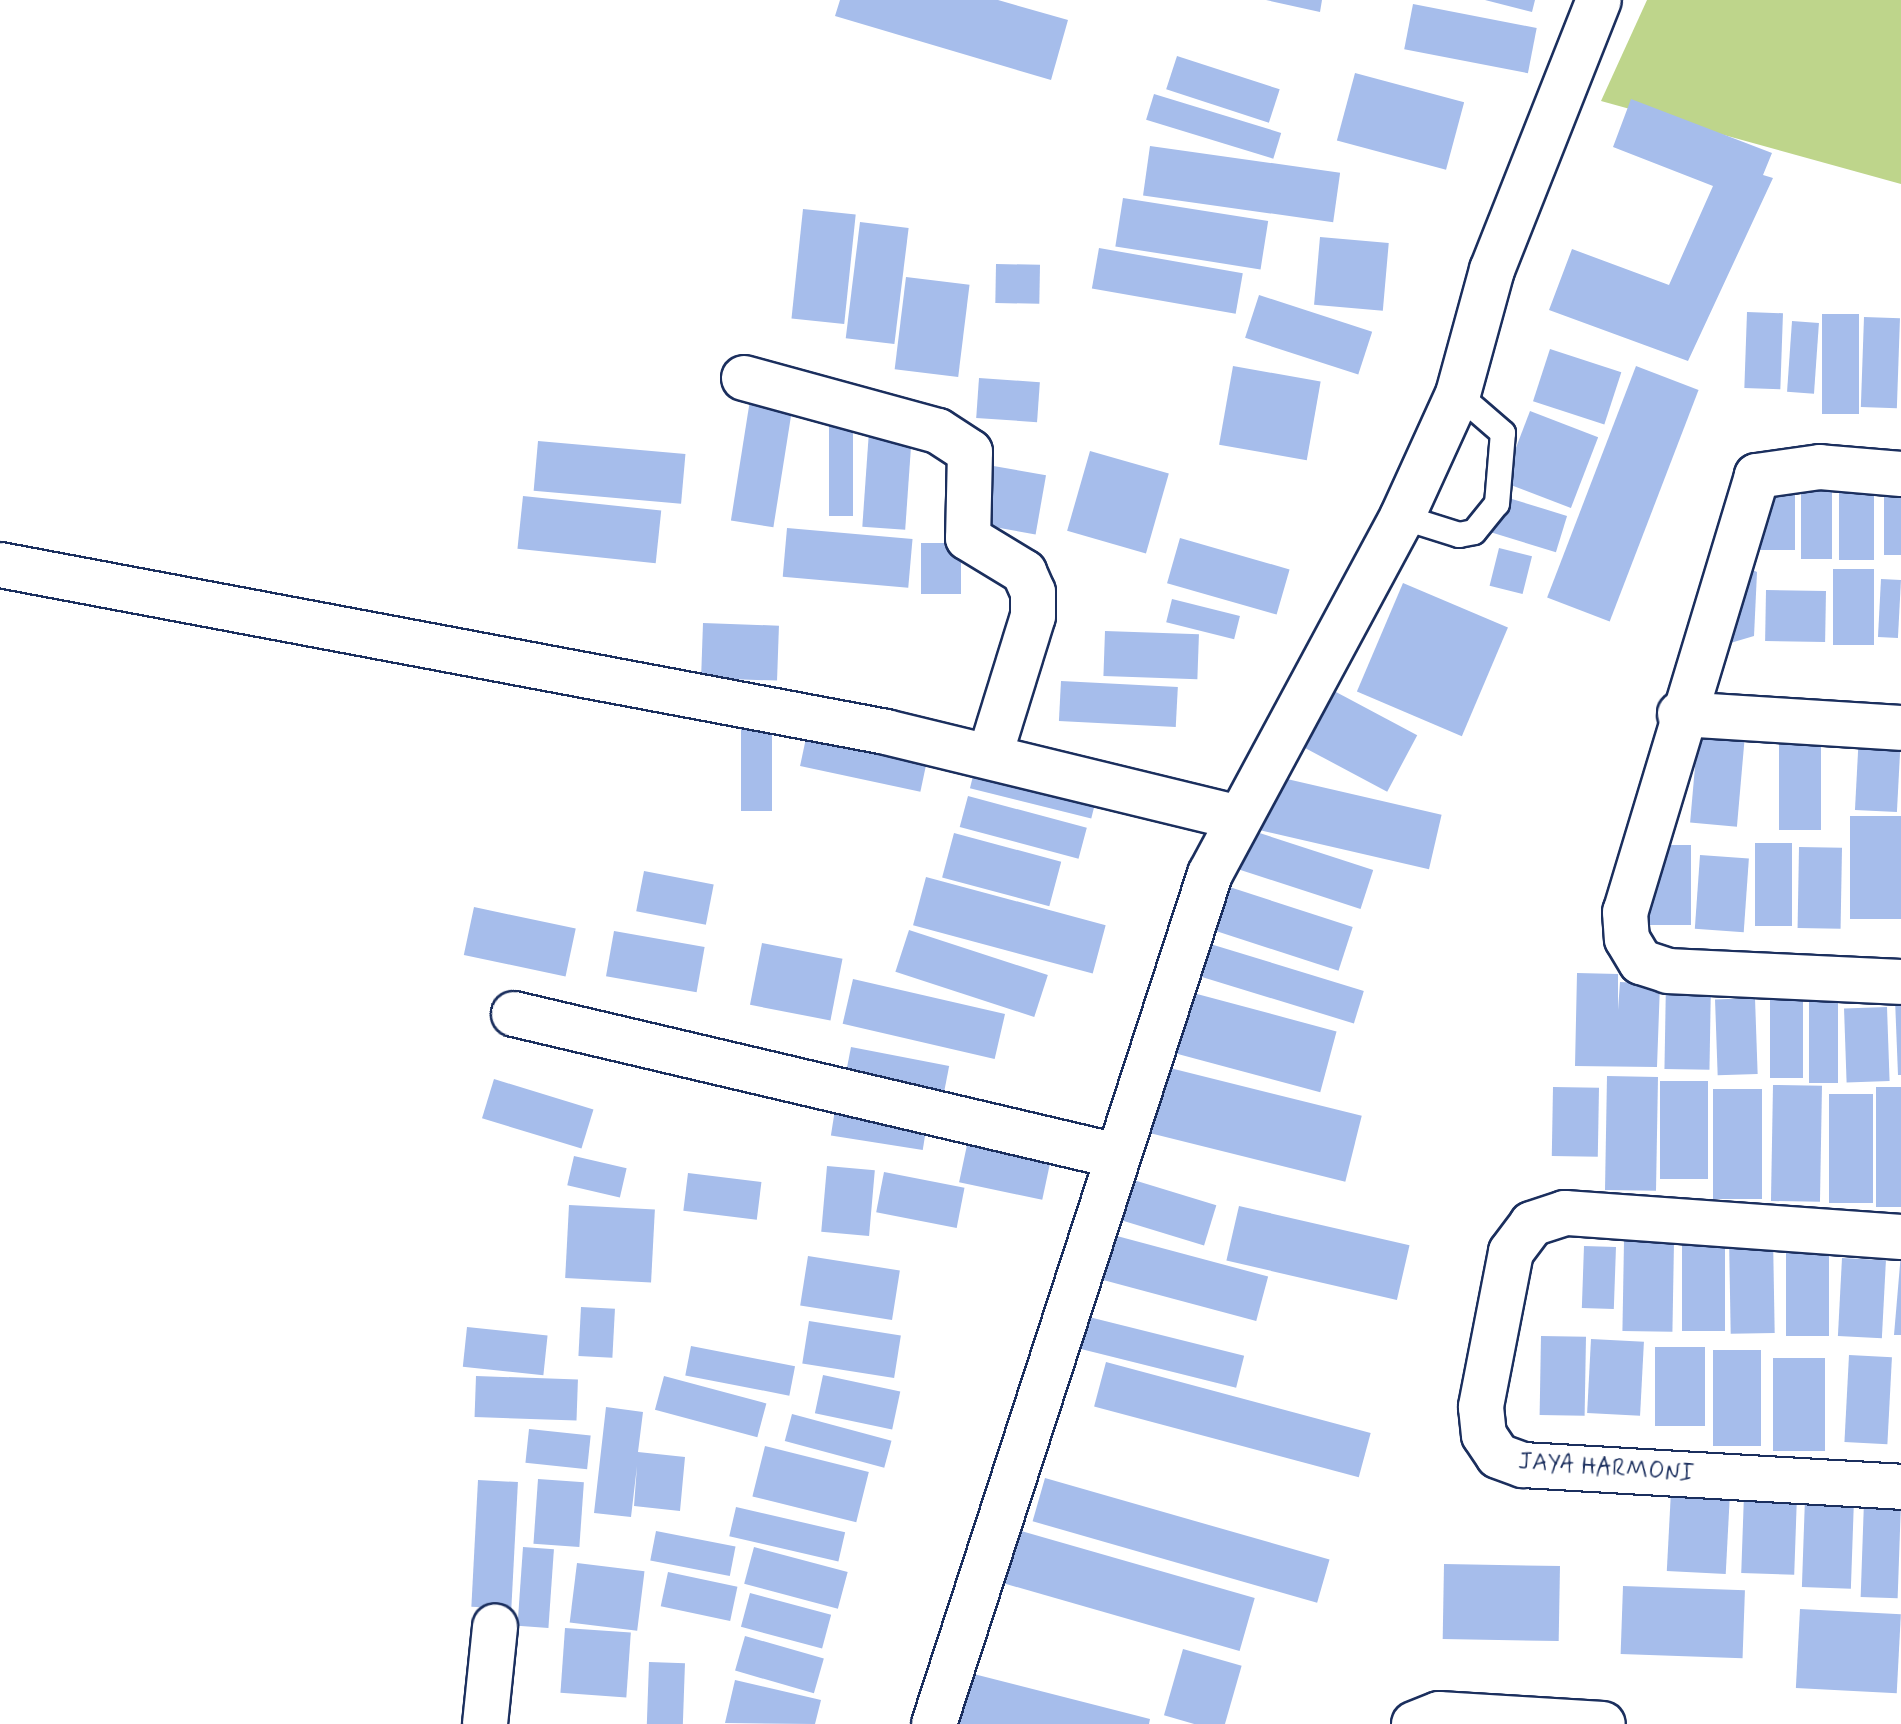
<!DOCTYPE html>
<style>
body{margin:0}
#map{position:relative;width:1901px;height:1724px;overflow:hidden;background:#fff;font-family:Mynerve,sans-serif}
div>[style]{position:absolute}
[style*='--x']{left:calc(var(--x)*1px);top:calc(var(--y)*1px);width:calc(var(--w)*1px);rotate:calc(var(--a)*1deg)}
.green>*{inset:0;background:#bed58b}
.building>*{inset:0;background:#a6bdeb;transform-origin:0 0}
.roads{filter:drop-shadow(2px 0 #1b2f5e) drop-shadow(-2px 0 #1b2f5e) drop-shadow(0 2px #1b2f5e) drop-shadow(0 -2px #1b2f5e)}
.lane>*{height:24px;margin:-12px;padding:0 12px;transform-origin:12px;border-radius:12px;background:#fff}
.street>*{height:44px;margin:-22px;padding:0 22px;transform-origin:22px;border-radius:22px;background:#fff}
span{translate:-50% -50%;white-space:nowrap;text-align:center;line-height:1.15;-webkit-text-stroke:8px #fff;paint-order:stroke}
.street-label{font-size:24px;color:#1b2f5e}
</style>
<div id="map">
<div class="green">
<i style="clip-path:polygon(1647px 0,1901px 0,1901px 184px,1601px 101px)"></i>
</div>
<div class="building">
<i style="clip-path:polygon(840px 0,998px 0,1068px 20px,1051px 80px,835px 16px)"></i>
<i style="clip-path:polygon(1266px 0,1322px 0,1320px 12px)"></i>
<i style="clip-path:polygon(1485px 0,1535px 0,1532px 12px)"></i>
<i style="left:1413px;top:4px;width:126px;height:46px;rotate:11deg"></i>
<i style="left:1177px;top:56px;width:108px;height:35px;rotate:18deg"></i>
<i style="left:1355px;top:73px;width:113px;height:70px;rotate:15deg"></i>
<i style="left:1154px;top:94px;width:133px;height:27px;rotate:17deg"></i>
<i style="clip-path:polygon(1631px 99px,1772px 153px,1763px 175px,1773px 178px,1688px 361px,1549px 310px,1572px 249px,1669px 285px,1713px 186px,1613px 147px)"></i>
<i style="left:1150px;top:146px;width:192px;height:50px;rotate:8deg"></i>
<i style="left:1123px;top:198px;width:147px;height:49px;rotate:9deg"></i>
<i style="left:803px;top:209px;width:53px;height:110px;rotate:6deg"></i>
<i style="left:860px;top:222px;width:49px;height:117px;rotate:7deg"></i>
<i style="left:1320px;top:237px;width:69px;height:68px;rotate:5deg"></i>
<i style="left:1099px;top:248px;width:146px;height:41px;rotate:10deg"></i>
<i style="left:996px;top:264px;width:44px;height:39px;rotate:1deg"></i>
<i style="left:906px;top:277px;width:64px;height:93px;rotate:7deg"></i>
<i style="left:1259px;top:295px;width:119px;height:45px;rotate:18deg"></i>
<i style="left:1747px;top:312px;width:36px;height:76px;rotate:2deg"></i>
<i style="left:1822px;top:314px;width:37px;height:100px"></i>
<i style="left:1864px;top:317px;width:36px;height:90px;rotate:2deg"></i>
<i style="left:1792px;top:321px;width:27px;height:71px;rotate:4deg"></i>
<i style="left:1550px;top:349px;width:75px;height:55px;rotate:18deg"></i>
<i style="left:1233px;top:366px;width:89px;height:80px;rotate:10deg"></i>
<i style="left:1636px;top:366px;width:67px;height:248px;rotate:21deg"></i>
<i style="left:979px;top:378px;width:61px;height:40px;rotate:4deg"></i>
<i style="left:750px;top:400px;width:43px;height:122px;rotate:9deg"></i>
<i style="left:1530px;top:411px;width:73px;height:76px;rotate:21deg"></i>
<i style="left:829px;top:423px;width:24px;height:93px"></i>
<i style="left:869px;top:431px;width:43px;height:96px;rotate:4deg"></i>
<i style="left:538px;top:441px;width:148px;height:50px;rotate:5deg"></i>
<i style="left:1090px;top:451px;width:82px;height:83px;rotate:16deg"></i>
<i style="left:982px;top:464px;width:65px;height:60px;rotate:10deg"></i>
<i style="left:1758px;top:478px;width:37px;height:72px"></i>
<i style="left:1839px;top:478px;width:35px;height:82px"></i>
<i style="left:1801px;top:479px;width:31px;height:80px"></i>
<i style="left:1884px;top:485px;width:17px;height:70px"></i>
<i style="left:523px;top:496px;width:139px;height:53px;rotate:6deg"></i>
<i style="left:1502px;top:496px;width:68px;height:38px;rotate:17deg"></i>
<i style="left:787px;top:528px;width:126px;height:49px;rotate:5deg"></i>
<i style="left:1180px;top:538px;width:114px;height:47px;rotate:16deg"></i>
<i style="left:921px;top:543px;width:40px;height:51px"></i>
<i style="left:1499px;top:548px;width:34px;height:39px;rotate:14deg"></i>
<i style="clip-path:polygon(1744px 566px,1757px 572px,1754px 636px,1727px 644px)"></i>
<i style="left:1833px;top:569px;width:41px;height:76px"></i>
<i style="left:1881px;top:579px;width:20px;height:58px;rotate:3deg"></i>
<i style="left:1403px;top:583px;width:114px;height:118px;rotate:23deg"></i>
<i style="left:1766px;top:590px;width:60px;height:51px;rotate:1deg"></i>
<i style="left:1172px;top:599px;width:70px;height:24px;rotate:14deg"></i>
<i style="left:703px;top:623px;width:76px;height:55px;rotate:2deg"></i>
<i style="left:1105px;top:631px;width:94px;height:45px;rotate:2deg"></i>
<i style="left:1061px;top:681px;width:117px;height:40px;rotate:3deg"></i>
<i style="left:1321px;top:684px;width:109px;height:64px;rotate:28deg"></i>
<i style="left:741px;top:720px;width:31px;height:91px"></i>
<i style="left:1699px;top:721px;width:47px;height:102px;rotate:5deg"></i>
<i style="left:809px;top:724px;width:123px;height:43px;rotate:12deg"></i>
<i style="left:1779px;top:732px;width:42px;height:98px"></i>
<i style="left:1859px;top:733px;width:42px;height:77px;rotate:3deg"></i>
<i style="left:976px;top:764px;width:125px;height:25px;rotate:14deg"></i>
<i style="left:1274px;top:776px;width:172px;height:56px;rotate:13deg"></i>
<i style="left:968px;top:796px;width:123px;height:32px;rotate:15deg"></i>
<i style="left:1850px;top:816px;width:51px;height:103px"></i>
<i style="left:1241px;top:827px;width:139px;height:41px;rotate:18deg"></i>
<i style="left:954px;top:833px;width:111px;height:46px;rotate:15deg"></i>
<i style="left:1755px;top:843px;width:37px;height:83px"></i>
<i style="left:1646px;top:845px;width:45px;height:80px"></i>
<i style="left:1799px;top:847px;width:43px;height:81px;rotate:1deg"></i>
<i style="left:1700px;top:855px;width:49px;height:74px;rotate:4deg"></i>
<i style="left:644px;top:871px;width:71px;height:41px;rotate:11deg"></i>
<i style="left:926px;top:877px;width:186px;height:50px;rotate:15deg"></i>
<i style="left:1211px;top:881px;width:149px;height:46px;rotate:18deg"></i>
<i style="left:474px;top:907px;width:104px;height:49px;rotate:12deg"></i>
<i style="left:909px;top:930px;width:146px;height:44px;rotate:18deg"></i>
<i style="left:614px;top:931px;width:92px;height:46px;rotate:10deg"></i>
<i style="left:762px;top:943px;width:82px;height:63px;rotate:11deg"></i>
<i style="left:1207px;top:943px;width:164px;height:34px;rotate:17deg"></i>
<i style="clip-path:polygon(1577px 973px,1618px 974px,1618px 1010px,1620px 982px,1660px 984px,1657px 1067px,1575px 1066px)"></i>
<i style="left:853px;top:979px;width:156px;height:46px;rotate:13deg"></i>
<i style="left:1666px;top:981px;width:45px;height:88px;rotate:1deg"></i>
<i style="left:1182px;top:990px;width:160px;height:63px;rotate:15deg"></i>
<i style="left:1809px;top:993px;width:29px;height:90px"></i>
<i style="left:1770px;top:994px;width:33px;height:84px"></i>
<i style="left:1755px;top:998px;width:76px;height:40px;rotate:88deg"></i>
<i style="clip-path:polygon(1895px 999px,1901px 999px,1901px 1075px,1898px 1075px)"></i>
<i style="left:1887px;top:1007px;width:74px;height:43px;rotate:88deg"></i>
<i style="left:851px;top:1047px;width:100px;height:42px;rotate:11deg"></i>
<i style="left:1158px;top:1065px;width:210px;height:68px;rotate:14deg"></i>
<i style="left:1607px;top:1076px;width:51px;height:114px;rotate:1deg"></i>
<i style="left:494px;top:1079px;width:104px;height:41px;rotate:17deg"></i>
<i style="left:1660px;top:1081px;width:48px;height:98px"></i>
<i style="left:1773px;top:1085px;width:49px;height:116px;rotate:1deg"></i>
<i style="left:1553px;top:1087px;width:46px;height:69px;rotate:1deg"></i>
<i style="left:1876px;top:1087px;width:25px;height:120px"></i>
<i style="left:1713px;top:1089px;width:49px;height:110px"></i>
<i style="left:1829px;top:1094px;width:44px;height:109px"></i>
<i style="left:837px;top:1097px;width:93px;height:39px;rotate:9deg"></i>
<i style="left:967px;top:1145px;width:85px;height:38px;rotate:12deg"></i>
<i style="left:574px;top:1156px;width:54px;height:30px;rotate:13deg"></i>
<i style="left:827px;top:1166px;width:48px;height:66px;rotate:5deg"></i>
<i style="left:884px;top:1172px;width:82px;height:41px;rotate:11deg"></i>
<i style="left:688px;top:1173px;width:74px;height:38px;rotate:7deg"></i>
<i style="left:1114px;top:1174px;width:107px;height:42px;rotate:17deg"></i>
<i style="left:569px;top:1205px;width:86px;height:73px;rotate:3deg"></i>
<i style="left:1239px;top:1206px;width:175px;height:56px;rotate:13deg"></i>
<i style="left:1102px;top:1232px;width:172px;height:46px;rotate:15deg"></i>
<i style="left:1773px;top:1236px;width:97px;height:44px;rotate:89deg"></i>
<i style="left:1624px;top:1241px;width:50px;height:90px;rotate:1deg"></i>
<i style="left:1682px;top:1243px;width:43px;height:88px"></i>
<i style="left:1584px;top:1246px;width:32px;height:62px;rotate:2deg"></i>
<i style="left:1786px;top:1249px;width:43px;height:87px"></i>
<i style="clip-path:polygon(1901px 1253px,1901px 1335px,1894px 1335px)"></i>
<i style="left:808px;top:1256px;width:93px;height:50px;rotate:9deg"></i>
<i style="left:1842px;top:1258px;width:44px;height:78px;rotate:3deg"></i>
<i style="left:581px;top:1307px;width:34px;height:49px;rotate:3deg"></i>
<i style="left:1085px;top:1316px;width:164px;height:33px;rotate:14deg"></i>
<i style="left:809px;top:1321px;width:93px;height:43px;rotate:9deg"></i>
<i style="left:467px;top:1327px;width:81px;height:40px;rotate:6deg"></i>
<i style="left:1541px;top:1336px;width:45px;height:79px;rotate:1deg"></i>
<i style="left:1591px;top:1339px;width:53px;height:74px;rotate:3deg"></i>
<i style="left:691px;top:1346px;width:106px;height:30px;rotate:11deg"></i>
<i style="left:1655px;top:1347px;width:50px;height:79px"></i>
<i style="left:1713px;top:1350px;width:48px;height:96px"></i>
<i style="left:1849px;top:1355px;width:43px;height:87px;rotate:3deg"></i>
<i style="left:1773px;top:1358px;width:52px;height:93px"></i>
<i style="left:1106px;top:1362px;width:274px;height:46px;rotate:15deg"></i>
<i style="left:823px;top:1375px;width:79px;height:39px;rotate:12deg"></i>
<i style="left:476px;top:1376px;width:102px;height:41px;rotate:2deg"></i>
<i style="left:664px;top:1376px;width:106px;height:35px;rotate:15deg"></i>
<i style="clip-path:polygon(606px 1407px,643px 1412px,638px 1452px,685px 1457px,680px 1511px,634px 1506px,637px 1466px,631px 1517px,594px 1513px)"></i>
<i style="left:792px;top:1414px;width:103px;height:28px;rotate:15deg"></i>
<i style="left:529px;top:1429px;width:62px;height:34px;rotate:6deg"></i>
<i style="left:765px;top:1446px;width:107px;height:52px;rotate:14deg"></i>
<i style="left:1045px;top:1478px;width:296px;height:45px;rotate:16deg"></i>
<i style="left:538px;top:1479px;width:46px;height:65px;rotate:4deg"></i>
<i style="left:478px;top:1480px;width:40px;height:127px;rotate:3deg"></i>
<i style="left:1671px;top:1491px;width:59px;height:80px;rotate:3deg"></i>
<i style="left:1744px;top:1494px;width:53px;height:79px;rotate:2deg"></i>
<i style="left:1805px;top:1498px;width:49px;height:89px;rotate:2deg"></i>
<i style="left:1864px;top:1501px;width:37px;height:96px;rotate:2deg"></i>
<i style="left:736px;top:1507px;width:112px;height:30px;rotate:13deg"></i>
<i style="left:1000px;top:1525px;width:265px;height:55px;rotate:16deg"></i>
<i style="left:656px;top:1531px;width:81px;height:30px;rotate:11deg"></i>
<i style="left:523px;top:1547px;width:31px;height:79px;rotate:4deg"></i>
<i style="left:754px;top:1547px;width:97px;height:38px;rotate:15deg"></i>
<i style="left:577px;top:1563px;width:68px;height:60px;rotate:7deg"></i>
<i style="left:1444px;top:1564px;width:116px;height:75px;rotate:1deg"></i>
<i style="left:668px;top:1572px;width:71px;height:35px;rotate:12deg"></i>
<i style="left:1623px;top:1586px;width:122px;height:68px;rotate:2deg"></i>
<i style="left:750px;top:1593px;width:84px;height:35px;rotate:15deg"></i>
<i style="left:1800px;top:1609px;width:101px;height:79px;rotate:3deg"></i>
<i style="left:565px;top:1628px;width:66px;height:65px;rotate:4deg"></i>
<i style="left:745px;top:1636px;width:82px;height:36px;rotate:16deg"></i>
<i style="left:1183px;top:1649px;width:61px;height:69px;rotate:16deg"></i>
<i style="left:649px;top:1662px;width:36px;height:62px;rotate:2deg"></i>
<i style="clip-path:polygon(958px 1670px,1150px 1719px,1149px 1724px,944px 1724px)"></i>
<i style="clip-path:polygon(735px 1680px,821px 1700px,815px 1724px,725px 1723px)"></i>
</div>
<div class="roads">
<div class="lane">
<i style="--x:1402;--y:517;--w:60;--a:17.5"></i>
<i style="--x:1459;--y:535;--w:15;--a:-11"></i>
<i style="--x:1474;--y:532;--w:36;--a:-51"></i>
<i style="--x:1497;--y:504;--w:71;--a:-85.2"></i>
<i style="--x:1503;--y:433;--w:60;--a:-139.1"></i>
</div>
<div class="street">
<i style="--x:744;--y:378;--w:201;--a:15.3"></i>
<i style="--x:938;--y:431;--w:38;--a:33"></i>
<i style="--x:970;--y:452;--w:86;--a:91.3"></i>
<i style="--x:968;--y:538;--w:66;--a:31.3"></i>
<i style="--x:1024;--y:572;--w:22;--a:66"></i>
<i style="--x:1033;--y:592;--w:24;--a:90"></i>
<i style="--x:1033;--y:616;--w:145;--a:107.2"></i>
<i style="--x:1901;--y:474;--w:81;--a:-175.1"></i>
<i style="--x:1820;--y:467;--w:64;--a:171.9"></i>
<i style="--x:1757;--y:476;--w:456;--a:106.8"></i>
<i style="--x:1625;--y:912;--w:27;--a:86"></i>
<i style="--x:1627;--y:939;--w:27;--a:59"></i>
<i style="--x:1641;--y:962;--w:28;--a:18"></i>
<i style="--x:1668;--y:971;--w:233;--a:2.7"></i>
<i style="--x:0;--y:565;--w:902;--a:10.67"></i>
<i style="--x:886;--y:732;--w:358;--a:13.7"></i>
<i style="--x:1680;--y:714;--w:221;--a:3.6"></i>
<i style="--x:514;--y:1014;--w:619;--a:13.25"></i>
<i style="--x:1901;--y:1237;--w:337;--a:-175.9"></i>
<i style="--x:1565;--y:1213;--w:35;--a:162"></i>
<i style="--x:1532;--y:1224;--w:35;--a:127"></i>
<i style="--x:1511;--y:1252;--w:158;--a:101"></i>
<i style="--x:1481;--y:1407;--w:28;--a:84"></i>
<i style="--x:1484;--y:1435;--w:25;--a:56"></i>
<i style="--x:1498;--y:1456;--w:27;--a:20"></i>
<i style="--x:1523;--y:1465;--w:379;--a:3.3"></i>
<i style="--x:485;--y:1724;--w:98;--a:-84.1"></i>
<i style="--x:934;--y:1724;--w:894;--a:-72.01"></i>
<i style="--x:1210;--y:874;--w:405;--a:-61.7"></i>
<i style="--x:1402;--y:517;--w:135;--a:-65.5"></i>
<i style="--x:1458;--y:394;--w:129;--a:-74.7"></i>
<i style="--x:1492;--y:270;--w:290;--a:-68.4"></i>
<i style="--x:1414;--y:1724;--w:27;--a:-22"></i>
<i style="--x:1439;--y:1714;--w:164;--a:3.5"></i>
</div>
</div>
<div class="street-label">
<span style="left:1606px;top:1468px;rotate:4deg">JAYA HARMONI</span>
</div>
</div>
